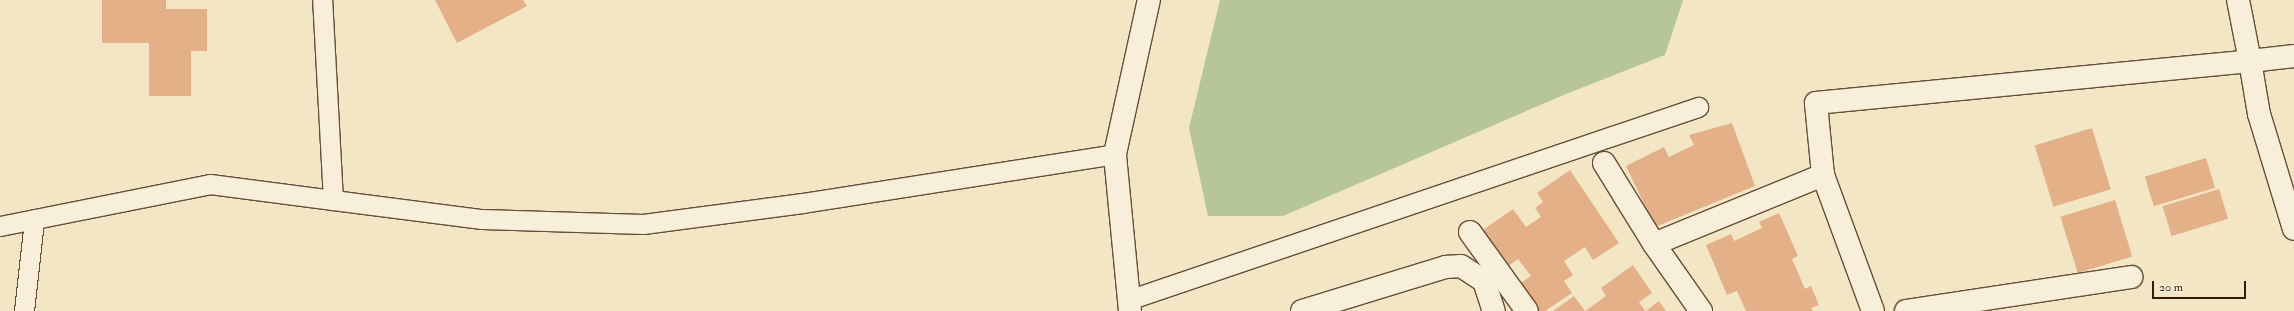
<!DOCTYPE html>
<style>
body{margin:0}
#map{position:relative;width:2294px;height:311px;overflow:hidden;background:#f2e6c4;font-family:"IM FELL Double Pica",serif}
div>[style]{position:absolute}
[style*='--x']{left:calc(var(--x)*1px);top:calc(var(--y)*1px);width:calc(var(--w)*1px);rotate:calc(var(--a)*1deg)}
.green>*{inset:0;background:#b7c696}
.building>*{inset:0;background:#e3b087;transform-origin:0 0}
.roads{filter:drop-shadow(1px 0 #664e37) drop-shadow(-1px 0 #664e37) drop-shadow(0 1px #664e37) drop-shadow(0 -1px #664e37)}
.lane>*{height:19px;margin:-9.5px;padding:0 9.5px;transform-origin:9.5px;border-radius:9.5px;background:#f7efd9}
.street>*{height:22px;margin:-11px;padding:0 11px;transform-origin:11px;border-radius:11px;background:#f7efd9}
.secondary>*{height:22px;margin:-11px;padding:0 11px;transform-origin:11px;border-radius:11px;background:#f7efd9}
span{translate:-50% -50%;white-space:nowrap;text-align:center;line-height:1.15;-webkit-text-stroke:4px #f7efd9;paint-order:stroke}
.scale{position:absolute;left:2152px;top:281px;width:94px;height:18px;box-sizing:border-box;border:2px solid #371b08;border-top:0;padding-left:5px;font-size:12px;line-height:14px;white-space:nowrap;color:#371b08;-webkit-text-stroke:3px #f7efd9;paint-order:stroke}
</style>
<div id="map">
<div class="green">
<i style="clip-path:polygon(1220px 0,1683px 0,1665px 55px,1566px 94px,1283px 216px,1208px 216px,1189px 128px)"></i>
</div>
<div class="building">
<i style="clip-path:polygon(102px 0,166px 0,166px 9px,207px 9px,207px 51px,191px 51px,191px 96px,149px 96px,149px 43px,102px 43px)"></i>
<i style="clip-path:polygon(435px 0,523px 0,527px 6px,457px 43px)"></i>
<i style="clip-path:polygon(1732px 123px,1755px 186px,1655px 227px,1626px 166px,1664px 147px,1669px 157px,1694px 145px,1689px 135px)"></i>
<i style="left:2092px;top:128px;width:64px;height:60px;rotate:73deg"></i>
<i style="left:2206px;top:158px;width:31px;height:64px;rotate:73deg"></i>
<i style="clip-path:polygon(1570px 170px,1619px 243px,1593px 260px,1585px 247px,1564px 261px,1573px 275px,1564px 281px,1572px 293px,1545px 311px,1537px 311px,1519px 284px,1531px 276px,1518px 259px,1507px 267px,1483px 230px,1513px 209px,1526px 227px,1541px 217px,1535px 208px,1543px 202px,1537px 193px)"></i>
<i style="left:2219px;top:189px;width:31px;height:59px;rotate:73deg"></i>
<i style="left:2115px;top:200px;width:59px;height:57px;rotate:73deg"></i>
<i style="clip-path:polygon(1779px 213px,1798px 256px,1792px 259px,1805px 289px,1811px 286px,1819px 305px,1811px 308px,1813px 311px,1746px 311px,1737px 291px,1727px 295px,1706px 245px,1731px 234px,1734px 241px,1762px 228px,1759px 222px)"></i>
<i style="clip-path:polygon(1633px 265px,1652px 293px,1639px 302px,1645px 311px,1585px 311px,1606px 296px,1601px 288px)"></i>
<i style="clip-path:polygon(1574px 296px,1585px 311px,1553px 311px)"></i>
<i style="clip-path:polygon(1659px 301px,1666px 311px,1646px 311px)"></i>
</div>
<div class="roads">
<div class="lane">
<i style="--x:333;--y:200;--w:150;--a:7.3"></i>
<i style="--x:482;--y:219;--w:161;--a:1.8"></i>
<i style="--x:643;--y:224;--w:161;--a:-7.5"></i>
<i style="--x:803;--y:203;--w:316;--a:-8.9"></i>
<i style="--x:0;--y:226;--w:214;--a:-11.3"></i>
<i style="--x:210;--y:184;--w:124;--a:7.4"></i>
<i style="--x:333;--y:200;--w:200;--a:-93.1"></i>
<i style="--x:1128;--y:300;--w:602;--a:-18.71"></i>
<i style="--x:24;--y:311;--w:92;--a:-83.7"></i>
</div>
<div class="street">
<i style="--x:2294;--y:56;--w:44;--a:173.5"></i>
<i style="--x:2250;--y:61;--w:54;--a:80.4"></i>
<i style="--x:2259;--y:114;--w:120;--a:73.1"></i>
<i style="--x:1604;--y:163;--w:95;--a:58.3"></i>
<i style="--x:1654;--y:244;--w:82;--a:55"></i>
<i style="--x:1470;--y:232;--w:97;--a:54.2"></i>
<i style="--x:1654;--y:244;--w:183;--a:-22.2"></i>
<i style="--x:1302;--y:311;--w:151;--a:-17"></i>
<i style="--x:1446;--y:267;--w:15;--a:-4"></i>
<i style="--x:1461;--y:266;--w:27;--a:33"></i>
<i style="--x:1484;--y:281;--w:32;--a:72"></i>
<i style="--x:1873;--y:311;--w:145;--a:-110.2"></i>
<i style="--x:1823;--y:175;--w:72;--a:-95.6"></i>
<i style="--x:1816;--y:103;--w:436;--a:-5.5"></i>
<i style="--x:2250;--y:61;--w:62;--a:-101.1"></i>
<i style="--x:1906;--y:311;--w:228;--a:-8.6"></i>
</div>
<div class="secondary">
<i style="--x:1130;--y:311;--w:158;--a:-95.5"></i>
<i style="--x:1115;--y:154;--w:158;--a:-77.6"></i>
</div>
</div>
<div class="scale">20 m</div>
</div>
